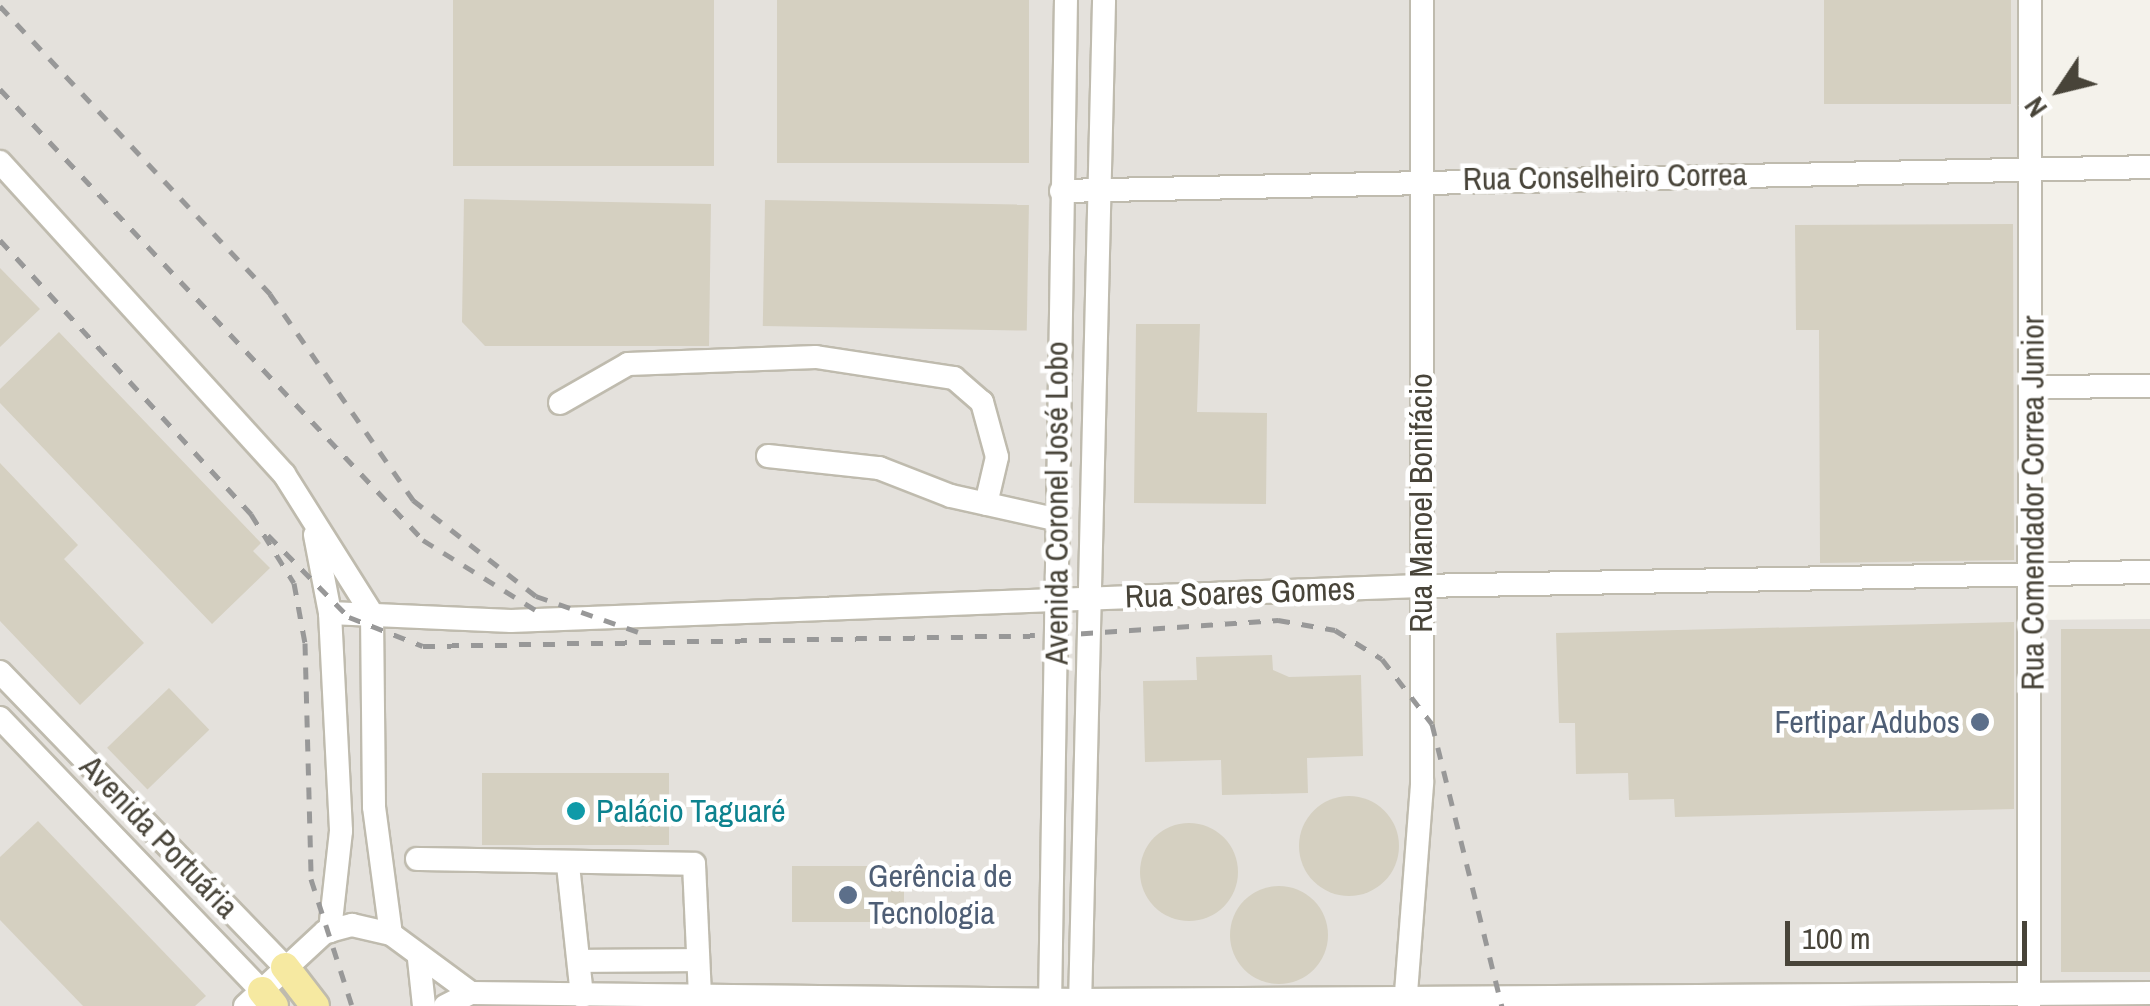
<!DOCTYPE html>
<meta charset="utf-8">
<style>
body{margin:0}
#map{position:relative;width:2150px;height:1006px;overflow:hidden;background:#f4f2eb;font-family:"Archivo Narrow",sans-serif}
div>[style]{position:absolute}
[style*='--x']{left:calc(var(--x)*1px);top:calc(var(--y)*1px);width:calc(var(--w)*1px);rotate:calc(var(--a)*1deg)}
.industrial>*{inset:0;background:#e4e1dc}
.building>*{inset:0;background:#d5d0c1;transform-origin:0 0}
.round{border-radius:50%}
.roads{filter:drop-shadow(2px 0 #bfbbae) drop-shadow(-2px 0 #bfbbae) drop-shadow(0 2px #bfbbae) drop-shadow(0 -2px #bfbbae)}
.minor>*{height:22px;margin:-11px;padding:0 11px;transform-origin:11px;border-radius:11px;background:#fff}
.major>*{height:28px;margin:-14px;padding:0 14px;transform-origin:14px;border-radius:14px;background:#f6e9a1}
.rail>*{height:5px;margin-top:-2.5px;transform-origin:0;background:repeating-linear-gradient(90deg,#989898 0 12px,transparent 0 24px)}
.dots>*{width:28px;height:28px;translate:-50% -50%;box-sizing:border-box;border:5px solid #fff;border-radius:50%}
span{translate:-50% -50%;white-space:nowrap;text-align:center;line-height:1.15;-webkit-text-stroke:9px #fff;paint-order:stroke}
.street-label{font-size:32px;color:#484439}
.service-label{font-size:32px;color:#4e5e75}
.right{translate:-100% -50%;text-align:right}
.left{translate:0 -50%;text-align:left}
.culture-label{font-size:32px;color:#0d838f}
.north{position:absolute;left:2010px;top:40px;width:100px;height:100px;-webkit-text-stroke:8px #fff;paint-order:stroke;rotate:235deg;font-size:28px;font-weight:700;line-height:40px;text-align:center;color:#484439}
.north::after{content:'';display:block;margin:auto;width:35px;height:45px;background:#484439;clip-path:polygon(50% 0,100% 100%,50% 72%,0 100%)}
.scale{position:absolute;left:1785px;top:921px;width:242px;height:45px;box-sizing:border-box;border:5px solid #484439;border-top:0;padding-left:12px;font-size:30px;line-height:35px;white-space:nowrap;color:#484439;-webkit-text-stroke:8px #fff;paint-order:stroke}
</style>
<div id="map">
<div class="industrial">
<i style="clip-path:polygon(0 0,2020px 0,2036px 620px,2150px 619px,2150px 1006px,0 1006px)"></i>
</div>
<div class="building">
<i style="left:453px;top:0;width:261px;height:166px"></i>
<i style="left:777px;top:0;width:252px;height:163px"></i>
<i style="left:1824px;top:0;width:187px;height:104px"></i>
<i style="clip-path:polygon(464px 199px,711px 204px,709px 346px,485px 346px,462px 322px)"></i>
<i style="left:765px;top:200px;width:264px;height:126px;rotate:1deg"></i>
<i style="clip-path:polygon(2013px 224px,2014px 560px,1820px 563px,1819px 330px,1796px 330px,1795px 225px)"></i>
<i style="clip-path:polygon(0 268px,40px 309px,0 347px)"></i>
<i style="clip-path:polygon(1136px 324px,1200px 324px,1197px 412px,1267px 413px,1266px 504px,1134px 503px)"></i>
<i style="clip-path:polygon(59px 332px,261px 543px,253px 551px,270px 568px,212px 624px,0 403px,0 389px)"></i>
<i style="clip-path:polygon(0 463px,78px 545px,64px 559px,144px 643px,80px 705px,0 621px)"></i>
<i style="clip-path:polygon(2014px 622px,2014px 809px,1675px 817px,1674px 799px,1629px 800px,1628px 773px,1576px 774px,1575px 723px,1559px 723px,1556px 633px)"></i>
<i style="left:2150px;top:629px;width:343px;height:89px;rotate:90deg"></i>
<i style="clip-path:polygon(1272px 655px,1273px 670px,1289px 677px,1361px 675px,1363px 756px,1307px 758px,1308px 793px,1222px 795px,1221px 760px,1145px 762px,1143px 681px,1197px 680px,1196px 657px)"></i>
<i style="left:169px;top:688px;width:58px;height:86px;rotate:46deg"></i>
<i style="left:482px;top:773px;width:187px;height:72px"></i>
<i class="round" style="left:1299px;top:796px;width:100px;height:100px"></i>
<i style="clip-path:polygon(38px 821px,206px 996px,195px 1006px,83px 1006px,0 920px,0 857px)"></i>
<i class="round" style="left:1140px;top:823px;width:98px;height:98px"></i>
<i style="left:904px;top:866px;width:56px;height:112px;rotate:90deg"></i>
<i class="round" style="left:1230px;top:886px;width:98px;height:98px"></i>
</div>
<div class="roads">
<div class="minor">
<i style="--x:0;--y:162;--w:422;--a:47.7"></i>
<i style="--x:284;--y:474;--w:165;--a:57.8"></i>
<i style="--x:372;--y:614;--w:193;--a:89.4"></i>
<i style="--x:374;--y:807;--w:128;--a:82.4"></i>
<i style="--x:1061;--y:191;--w:1089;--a:-1.26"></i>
<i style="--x:2033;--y:387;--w:117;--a:-0.5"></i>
<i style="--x:560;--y:403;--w:78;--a:-29.8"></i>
<i style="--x:628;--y:364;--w:188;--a:-2.1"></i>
<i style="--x:816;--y:357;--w:140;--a:8.7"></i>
<i style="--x:954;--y:378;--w:37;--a:41"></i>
<i style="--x:982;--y:402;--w:57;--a:74.7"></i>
<i style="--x:997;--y:457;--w:48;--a:103.2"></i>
<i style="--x:768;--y:456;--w:112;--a:6.2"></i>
<i style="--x:879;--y:468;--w:77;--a:21.3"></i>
<i style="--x:951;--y:496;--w:107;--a:12.5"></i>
<i style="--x:315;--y:535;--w:79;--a:79.1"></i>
<i style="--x:330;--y:613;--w:218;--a:87.1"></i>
<i style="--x:341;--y:831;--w:101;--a:96.3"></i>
<i style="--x:330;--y:613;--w:181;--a:2.5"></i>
<i style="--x:511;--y:621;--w:910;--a:-2.21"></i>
<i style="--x:1420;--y:586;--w:730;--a:-1.1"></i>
<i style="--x:0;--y:672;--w:410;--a:46"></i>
<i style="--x:0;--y:718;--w:378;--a:46.2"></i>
<i style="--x:417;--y:859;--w:277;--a:1"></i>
<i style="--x:694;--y:864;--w:132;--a:87.4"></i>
<i style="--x:568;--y:865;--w:132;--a:83.9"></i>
<i style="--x:419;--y:959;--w:47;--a:83.9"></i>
<i style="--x:580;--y:961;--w:117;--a:-0.5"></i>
<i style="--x:245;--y:1006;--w:109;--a:-42.8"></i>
<i style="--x:325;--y:932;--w:28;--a:-15"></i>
<i style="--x:352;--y:925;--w:40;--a:13"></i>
<i style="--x:391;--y:934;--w:99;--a:36.4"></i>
<i style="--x:445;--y:1006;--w:29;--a:-27"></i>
<i style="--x:471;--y:993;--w:609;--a:0.66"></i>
<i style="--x:1080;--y:1000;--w:1070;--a:-0.37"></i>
<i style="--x:1050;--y:1006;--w:1006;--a:-89.09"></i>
<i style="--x:1080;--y:1006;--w:1006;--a:-88.63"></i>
<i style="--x:1405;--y:1006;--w:224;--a:-85.6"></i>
<i style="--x:1422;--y:783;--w:783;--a:-90"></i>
<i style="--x:2029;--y:1006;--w:1006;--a:-89.94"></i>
</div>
<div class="major">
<i style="--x:285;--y:967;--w:49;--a:52.4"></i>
<i style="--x:262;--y:991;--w:19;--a:51"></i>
</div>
</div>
<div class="rail">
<i style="--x:0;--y:6;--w:395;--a:46.8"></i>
<i style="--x:270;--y:294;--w:251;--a:55.2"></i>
<i style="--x:413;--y:500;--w:156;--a:38"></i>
<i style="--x:536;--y:596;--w:118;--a:19.4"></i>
<i style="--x:0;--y:89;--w:618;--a:46.83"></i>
<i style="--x:423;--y:540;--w:140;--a:31.9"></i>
<i style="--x:0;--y:240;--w:372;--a:47.5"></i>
<i style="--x:251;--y:514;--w:81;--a:58.1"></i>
<i style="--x:294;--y:583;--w:61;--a:79.6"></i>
<i style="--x:305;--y:643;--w:236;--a:88.5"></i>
<i style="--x:311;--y:879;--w:133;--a:72.1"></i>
<i style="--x:268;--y:535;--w:115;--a:45.4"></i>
<i style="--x:349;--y:617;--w:79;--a:21.4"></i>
<i style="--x:423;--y:646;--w:634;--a:-0.99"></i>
<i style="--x:1057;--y:635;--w:222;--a:-3.9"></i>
<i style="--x:1278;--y:620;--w:58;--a:10"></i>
<i style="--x:1335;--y:630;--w:55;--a:31.7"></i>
<i style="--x:1382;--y:659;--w:82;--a:52.4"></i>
<i style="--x:1432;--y:724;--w:291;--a:76.1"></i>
</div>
<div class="dots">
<i style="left:1980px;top:722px;background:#5c6f8a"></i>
<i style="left:576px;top:811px;background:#0f9aa8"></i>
<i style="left:848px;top:895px;background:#5c6f8a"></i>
</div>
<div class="street-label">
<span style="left:1605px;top:177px;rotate:-1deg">Rua Conselheiro Correa</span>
<span style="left:1057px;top:503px;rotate:-90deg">Avenida Coronel José Lobo</span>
<span style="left:1421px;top:503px;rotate:-90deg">Rua Manoel Bonifácio</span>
<span style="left:2033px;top:503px;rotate:-90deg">Rua Comendador Correa Junior</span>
<span style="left:1240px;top:593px;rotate:-2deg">Rua Soares Gomes</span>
<span style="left:159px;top:837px;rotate:46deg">Avenida Portuária</span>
</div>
<div class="service-label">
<span class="right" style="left:1960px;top:722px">Fertipar Adubos</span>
<span class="left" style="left:868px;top:895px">Gerência de<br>Tecnologia</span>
</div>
<div class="culture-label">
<span class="left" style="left:596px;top:811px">Palácio Taguaré</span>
</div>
<div class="north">N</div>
<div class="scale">100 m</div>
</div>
